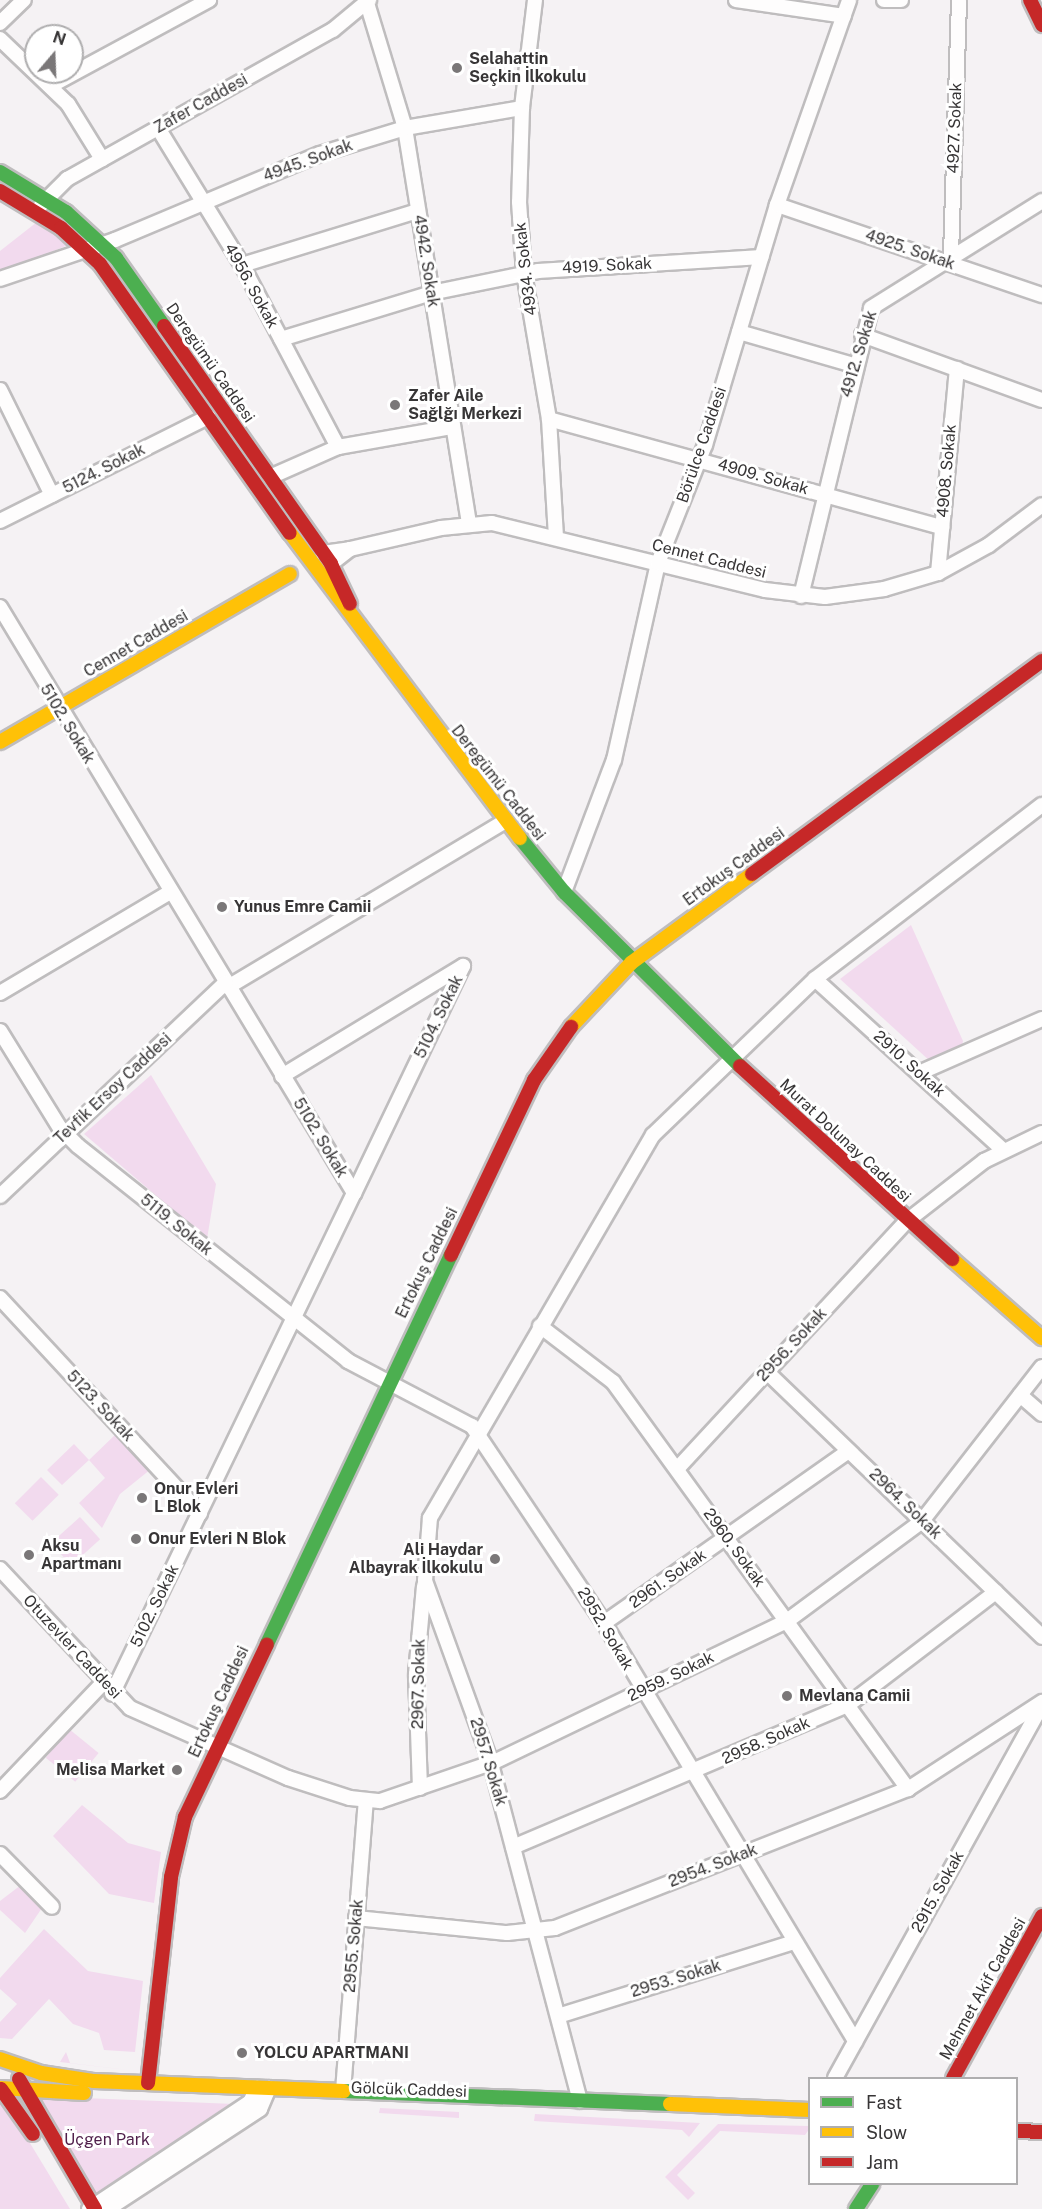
<!DOCTYPE html>
<meta charset="utf-8">
<style>
body{margin:0}
#map{position:relative;width:1042px;height:2209px;overflow:hidden;background:#f5f2f4;font-family:"Public Sans",sans-serif}
div>[style]{position:absolute}
[style*='--x']{left:calc(var(--x)*1px);top:calc(var(--y)*1px);width:calc(var(--w)*1px);rotate:calc(var(--a)*1deg)}
.green>*{inset:0;background:#f2daee;transform-origin:0 0}
.roads{filter:drop-shadow(2px 0 #bfbdbe) drop-shadow(-2px 0 #bfbdbe) drop-shadow(0 2px #bfbdbe) drop-shadow(0 -2px #bfbdbe)}
.street>*{height:14px;margin:-7px;padding:0 7px;transform-origin:7px;border-radius:7px;background:#fefdfd}
.fast>*{height:14px;margin:-7px;padding:0 7px;transform-origin:7px;border-radius:7px;background:#4caf50}
.slow>*{height:14px;margin:-7px;padding:0 7px;transform-origin:7px;border-radius:7px;background:#ffc107}
.jam>*{height:14px;margin:-7px;padding:0 7px;transform-origin:7px;border-radius:7px;background:#c62828}
.dots>*{width:16px;height:16px;translate:-50% -50%;box-sizing:border-box;border:3px solid #fff;border-radius:50%}
span{translate:-50% -50%;white-space:nowrap;text-align:center;line-height:1.15;-webkit-text-stroke:6px #fff;paint-order:stroke}
.poi-label{font-size:16px;color:#373536;font-weight:700}
.left{translate:0 -50%;text-align:left}
.right{translate:-100% -50%;text-align:right}
.street-label{font-size:16px;color:#373536}
.park-label{font-size:16px;color:#4f1e4a}
.legend{position:absolute;left:808px;top:2077px;width:210px;height:108px;box-sizing:border-box;background:#fff;border:2px solid #afaeaf;margin:0;padding:8px 10px;list-style:none;font-size:18px;color:#373536}
.legend li{display:flex;align-items:center;gap:12px;height:30px}
.legend b{width:30px;border:2px solid #afaeaf}
.north{position:absolute;left:24px;top:24px;width:60px;height:60px;box-sizing:border-box;background:#fff;border:2px solid #afaeaf;border-radius:50%;rotate:19deg;font-size:16px;font-weight:700;line-height:24px;text-align:center;color:#373536}
.north::after{content:'';display:block;margin:auto;width:21px;height:27px;background:#7a7778;clip-path:polygon(50% 0,100% 100%,50% 72%,0 100%)}
</style>
<div id="map">
<div class="green">
<i style="clip-path:polygon(37px 222px,68px 245px,0 273px,0 251px)"></i>
<i style="clip-path:polygon(911px 925px,963px 1041px,961px 1050px,931px 1062px,840px 979px)"></i>
<i style="clip-path:polygon(151px 1075px,216px 1184px,207px 1239px,84px 1134px)"></i>
<i style="clip-path:polygon(117px 1433px,151px 1469px,120px 1494px,102px 1528px,79px 1503px,105px 1478px,89px 1460px,62px 1485px,47px 1470px,74px 1444px,89px 1460px)"></i>
<i style="left:41px;top:1477px;width:25px;height:37px;rotate:45deg"></i>
<i style="left:80px;top:1517px;width:30px;height:39px;rotate:48deg"></i>
<i style="left:69px;top:1729px;width:38px;height:37px;rotate:39deg"></i>
<i style="clip-path:polygon(82px 1805px,128px 1843px,161px 1852px,154px 1903px,109px 1894px,53px 1836px)"></i>
<i style="clip-path:polygon(21px 1885px,42px 1908px,25px 1933px,0 1910px,0 1901px)"></i>
<i style="clip-path:polygon(44px 1929px,88px 1971px,143px 1981px,135px 2052px,104px 2050px,99px 2033px,73px 2024px,49px 1999px,12px 2039px,0 2038px,0 2022px,17px 2004px,0 1989px,0 1978px)"></i>
<i style="clip-path:polygon(66px 2052px,70px 2063px,136px 2071px,60px 2062px)"></i>
<i style="clip-path:polygon(33px 2096px,235px 2104px,95px 2198px)"></i>
<i style="clip-path:polygon(0 2103px,19px 2125px,70px 2209px,0 2209px)"></i>
<i style="clip-path:polygon(380px 2108px,459px 2112px,459px 2118px,379px 2113px)"></i>
<i style="clip-path:polygon(535px 2114px,700px 2123px,689px 2137px,682px 2130px,534px 2121px)"></i>
<i style="clip-path:polygon(718px 2124px,809px 2126px,810px 2128px,805px 2135px,720px 2131px,677px 2175px,695px 2193px,688px 2200px,665px 2177px)"></i>
</div>
<div class="roads">
<div class="street">
<i style="--x:535;--y:0;--w:109;--a:96.9"></i>
<i style="--x:522;--y:108;--w:94;--a:91.8"></i>
<i style="--x:519;--y:202;--w:71;--a:86"></i>
<i style="--x:524;--y:273;--w:148;--a:80.3"></i>
<i style="--x:549;--y:419;--w:119;--a:86.6"></i>
<i style="--x:736;--y:0;--w:109;--a:8.4"></i>
<i style="--x:884;--y:0;--w:17;--a:0"></i>
<i style="--x:367;--y:3;--w:131;--a:73.1"></i>
<i style="--x:405;--y:128;--w:400;--a:80.8"></i>
<i style="--x:0;--y:23;--w:33;--a:-44"></i>
<i style="--x:0;--y:39;--w:94;--a:43.7"></i>
<i style="--x:68;--y:104;--w:65;--a:58.3"></i>
<i style="--x:50;--y:86;--w:181;--a:-28.4"></i>
<i style="--x:158;--y:128;--w:161;--a:58.5"></i>
<i style="--x:242;--y:265;--w:206;--a:62.2"></i>
<i style="--x:41;--y:205;--w:37;--a:-45"></i>
<i style="--x:67;--y:179;--w:305;--a:-29.3"></i>
<i style="--x:333;--y:30;--w:47;--a:-39.8"></i>
<i style="--x:777;--y:205;--w:280;--a:18.8"></i>
<i style="--x:951;--y:256;--w:256;--a:-88.2"></i>
<i style="--x:242;--y:265;--w:184;--a:-17.1"></i>
<i style="--x:0;--y:279;--w:121;--a:-18.7"></i>
<i style="--x:115;--y:240;--w:222;--a:-22.8"></i>
<i style="--x:320;--y:154;--w:89;--a:-17"></i>
<i style="--x:405;--y:128;--w:119;--a:-9.7"></i>
<i style="--x:739;--y:332;--w:119;--a:16.1"></i>
<i style="--x:862;--y:335;--w:191;--a:19.9"></i>
<i style="--x:281;--y:339;--w:157;--a:-17"></i>
<i style="--x:431;--y:293;--w:109;--a:-11.6"></i>
<i style="--x:538;--y:271;--w:224;--a:-3.6"></i>
<i style="--x:0;--y:390;--w:117;--a:63.7"></i>
<i style="--x:549;--y:419;--w:408;--a:15.4"></i>
<i style="--x:270;--y:477;--w:74;--a:-23.8"></i>
<i style="--x:338;--y:447;--w:115;--a:-10"></i>
<i style="--x:0;--y:521;--w:233;--a:-26.6"></i>
<i style="--x:350;--y:549;--w:93;--a:-13"></i>
<i style="--x:441;--y:528;--w:51;--a:-5.6"></i>
<i style="--x:492;--y:523;--w:281;--a:13.8"></i>
<i style="--x:765;--y:590;--w:60;--a:6.7"></i>
<i style="--x:825;--y:597;--w:60;--a:-7.7"></i>
<i style="--x:884;--y:589;--w:56;--a:-16.5"></i>
<i style="--x:938;--y:573;--w:58;--a:-28.8"></i>
<i style="--x:989;--y:545;--w:66;--a:-37"></i>
<i style="--x:323;--y:553;--w:27;--a:-8"></i>
<i style="--x:350;--y:549;--w:24;--a:142"></i>
<i style="--x:938;--y:573;--w:205;--a:-84.7"></i>
<i style="--x:801;--y:596;--w:296;--a:-76.3"></i>
<i style="--x:871;--y:308;--w:202;--a:-32"></i>
<i style="--x:0;--y:607;--w:685;--a:58.86"></i>
<i style="--x:354;--y:1193;--w:556;--a:115.78"></i>
<i style="--x:564;--y:892;--w:141;--a:-69.3"></i>
<i style="--x:614;--y:760;--w:202;--a:-77.4"></i>
<i style="--x:658;--y:563;--w:127;--a:-68.3"></i>
<i style="--x:705;--y:445;--w:251;--a:-73.3"></i>
<i style="--x:777;--y:205;--w:217;--a:-70.6"></i>
<i style="--x:815;--y:979;--w:254;--a:42.3"></i>
<i style="--x:228;--y:987;--w:323;--a:-30.9"></i>
<i style="--x:0;--y:993;--w:198;--a:-30.7"></i>
<i style="--x:0;--y:1031;--w:114;--a:58.3"></i>
<i style="--x:60;--y:1128;--w:25;--a:45"></i>
<i style="--x:78;--y:1146;--w:345;--a:38.5"></i>
<i style="--x:348;--y:1361;--w:140;--a:27.7"></i>
<i style="--x:472;--y:1426;--w:237;--a:56.2"></i>
<i style="--x:604;--y:1623;--w:488;--a:59"></i>
<i style="--x:919;--y:1073;--w:134;--a:-23.7"></i>
<i style="--x:282;--y:1076;--w:212;--a:-31.3"></i>
<i style="--x:463;--y:966;--w:252;--a:115.6"></i>
<i style="--x:0;--y:1196;--w:310;--a:-43.4"></i>
<i style="--x:0;--y:1298;--w:294;--a:47.1"></i>
<i style="--x:540;--y:1326;--w:92;--a:37.5"></i>
<i style="--x:613;--y:1382;--w:503;--a:54.06"></i>
<i style="--x:767;--y:1372;--w:382;--a:43.9"></i>
<i style="--x:1020;--y:1395;--w:29;--a:41"></i>
<i style="--x:677;--y:1469;--w:338;--a:-47.2"></i>
<i style="--x:907;--y:1221;--w:98;--a:-37.9"></i>
<i style="--x:984;--y:1161;--w:64;--a:-25.8"></i>
<i style="--x:0;--y:1569;--w:190;--a:46.9"></i>
<i style="--x:130;--y:1708;--w:173;--a:23.9"></i>
<i style="--x:288;--y:1778;--w:65;--a:17.9"></i>
<i style="--x:350;--y:1798;--w:30;--a:6"></i>
<i style="--x:380;--y:1801;--w:120;--a:-18.9"></i>
<i style="--x:494;--y:1762;--w:325;--a:-25.7"></i>
<i style="--x:787;--y:1621;--w:168;--a:-36.5"></i>
<i style="--x:922;--y:1521;--w:195;--a:-52.1"></i>
<i style="--x:604;--y:1623;--w:299;--a:-35.1"></i>
<i style="--x:420;--y:1788;--w:114;--a:-92"></i>
<i style="--x:416;--y:1674;--w:88;--a:-84.8"></i>
<i style="--x:0;--y:1791;--w:148;--a:-46.4"></i>
<i style="--x:513;--y:1847;--w:364;--a:-23"></i>
<i style="--x:848;--y:1705;--w:186;--a:-37.4"></i>
<i style="--x:0;--y:1854;--w:74;--a:45.5"></i>
<i style="--x:356;--y:1918;--w:152;--a:5.7"></i>
<i style="--x:507;--y:1933;--w:48;--a:-5.9"></i>
<i style="--x:555;--y:1928;--w:379;--a:-21.5"></i>
<i style="--x:908;--y:1789;--w:160;--a:-33"></i>
<i style="--x:558;--y:2016;--w:247;--a:-17.4"></i>
<i style="--x:835;--y:2078;--w:427;--a:-61"></i>
<i style="--x:343;--y:2091;--w:291;--a:-85.5"></i>
<i style="--x:580;--y:2101;--w:350;--a:-104.8"></i>
<i style="--x:491;--y:1763;--w:194;--a:-109.9"></i>
<i style="--x:425;--y:1581;--w:63;--a:-85.5"></i>
<i style="--x:430;--y:1518;--w:443;--a:-59.8"></i>
<i style="--x:653;--y:1135;--w:225;--a:-43.9"></i>
<i style="--x:815;--y:979;--w:286;--a:-37.5"></i>
<i style="--x:89;--y:2209;--w:193;--a:-33.6"></i>
<i style="--x:250;--y:2102;--w:16;--a:-63"></i>
<i style="--x:108;--y:2209;--w:182;--a:-33.3"></i>
<i style="--x:260;--y:2109;--w:23;--a:-67"></i>
</div>
<div class="fast">
<i style="--x:0;--y:172;--w:77;--a:31.2"></i>
<i style="--x:66;--y:212;--w:68;--a:42.6"></i>
<i style="--x:116;--y:258;--w:83;--a:54.8"></i>
<i style="--x:520;--y:838;--w:70;--a:50.8"></i>
<i style="--x:564;--y:892;--w:247;--a:44.7"></i>
<i style="--x:267;--y:1644;--w:430;--a:-64.7"></i>
<i style="--x:344;--y:2091;--w:326;--a:2.3"></i>
<i style="--x:856;--y:2209;--w:30;--a:-57"></i>
</div>
<div class="slow">
<i style="--x:290;--y:533;--w:382;--a:53"></i>
<i style="--x:0;--y:742;--w:335;--a:-30.1"></i>
<i style="--x:571;--y:1027;--w:88;--a:-46.8"></i>
<i style="--x:631;--y:963;--w:150;--a:-36.3"></i>
<i style="--x:952;--y:1259;--w:120;--a:41.3"></i>
<i style="--x:0;--y:2059;--w:43;--a:18.9"></i>
<i style="--x:41;--y:2073;--w:54;--a:8.6"></i>
<i style="--x:94;--y:2081;--w:250;--a:2.3"></i>
<i style="--x:0;--y:2088;--w:84;--a:3.4"></i>
<i style="--x:670;--y:2104;--w:140;--a:2.5"></i>
</div>
<div class="jam">
<i style="--x:1030;--y:0;--w:28;--a:64"></i>
<i style="--x:0;--y:191;--w:71;--a:31.2"></i>
<i style="--x:61;--y:228;--w:53;--a:42.7"></i>
<i style="--x:100;--y:264;--w:329;--a:54.8"></i>
<i style="--x:164;--y:326;--w:291;--a:54.9"></i>
<i style="--x:331;--y:564;--w:44;--a:64.6"></i>
<i style="--x:752;--y:874;--w:360;--a:-36.3"></i>
<i style="--x:740;--y:1066;--w:287;--a:42.3"></i>
<i style="--x:451;--y:1255;--w:194;--a:-64.6"></i>
<i style="--x:534;--y:1080;--w:65;--a:-55.1"></i>
<i style="--x:953;--y:2078;--w:185;--a:-61.2"></i>
<i style="--x:19;--y:2079;--w:151;--a:59.7"></i>
<i style="--x:148;--y:2083;--w:207;--a:-83.6"></i>
<i style="--x:171;--y:1877;--w:62;--a:-76.9"></i>
<i style="--x:185;--y:1817;--w:191;--a:-64.6"></i>
<i style="--x:1;--y:2089;--w:55;--a:54.6"></i>
<i style="--x:1016;--y:2131;--w:26;--a:2"></i>
</div>
</div>
<div class="dots">
<i style="left:457px;top:68px;background:#7a7778"></i>
<i style="left:395px;top:405px;background:#7a7778"></i>
<i style="left:222px;top:907px;background:#7a7778"></i>
<i style="left:142px;top:1498px;background:#7a7778"></i>
<i style="left:136px;top:1539px;background:#7a7778"></i>
<i style="left:29px;top:1555px;background:#7a7778"></i>
<i style="left:495px;top:1559px;background:#7a7778"></i>
<i style="left:787px;top:1696px;background:#7a7778"></i>
<i style="left:177px;top:1770px;background:#7a7778"></i>
<i style="left:242px;top:2053px;background:#7a7778"></i>
</div>
<div class="poi-label">
<span class="left" style="left:469px;top:68px">Selahattin<br>Seçkin İlkokulu</span>
<span class="left" style="left:408px;top:405px">Zafer Aile<br>Sağlğı Merkezi</span>
<span class="left" style="left:234px;top:907px">Yunus Emre Camii</span>
<span class="left" style="left:154px;top:1498px">Onur Evleri<br>L Blok</span>
<span class="left" style="left:148px;top:1539px">Onur Evleri N Blok</span>
<span class="left" style="left:41px;top:1555px">Aksu<br>Apartmanı</span>
<span class="right" style="left:483px;top:1559px">Ali Haydar<br>Albayrak İlkokulu</span>
<span class="left" style="left:799px;top:1696px">Mevlana Camii</span>
<span class="right" style="left:165px;top:1770px">Melisa Market</span>
<span class="left" style="left:254px;top:2053px">YOLCU APARTMANI</span>
</div>
<div class="street-label">
<span style="left:201px;top:104px;rotate:-29deg">Zafer Caddesi</span>
<span style="left:955px;top:128px;rotate:-88deg">4927. Sokak</span>
<span style="left:308px;top:161px;rotate:-20deg">4945. Sokak</span>
<span style="left:910px;top:250px;rotate:19deg">4925. Sokak</span>
<span style="left:426px;top:261px;rotate:81deg">4942. Sokak</span>
<span style="left:607px;top:266px;rotate:-3deg">4919. Sokak</span>
<span style="left:526px;top:269px;rotate:-97deg">4934. Sokak</span>
<span style="left:251px;top:286px;rotate:61deg">4956. Sokak</span>
<span style="left:859px;top:354px;rotate:-73deg">4912. Sokak</span>
<span style="left:210px;top:363px;rotate:55deg">Deregümü Caddesi</span>
<span style="left:702px;top:445px;rotate:-71deg">Börülce Caddesi</span>
<span style="left:104px;top:469px;rotate:-27deg">5124. Sokak</span>
<span style="left:947px;top:471px;rotate:-85deg">4908. Sokak</span>
<span style="left:763px;top:477px;rotate:16deg">4909. Sokak</span>
<span style="left:709px;top:559px;rotate:14deg">Cennet Caddesi</span>
<span style="left:136px;top:644px;rotate:-30deg">Cennet Caddesi</span>
<span style="left:67px;top:724px;rotate:59deg">5102. Sokak</span>
<span style="left:498px;top:783px;rotate:52deg">Deregümü Caddesi</span>
<span style="left:734px;top:867px;rotate:-36deg">Ertokuş Caddesi</span>
<span style="left:439px;top:1017px;rotate:-64deg">5104. Sokak</span>
<span style="left:909px;top:1064px;rotate:42deg">2910. Sokak</span>
<span style="left:113px;top:1089px;rotate:-43deg">Tevfik Ersoy Caddesi</span>
<span style="left:320px;top:1138px;rotate:59deg">5102. Sokak</span>
<span style="left:845px;top:1141px;rotate:43deg">Murat Dolunay Caddesi</span>
<span style="left:176px;top:1225px;rotate:39deg">5119. Sokak</span>
<span style="left:427px;top:1263px;rotate:-64deg">Ertokuş Caddesi</span>
<span style="left:792px;top:1345px;rotate:-47deg">2956. Sokak</span>
<span style="left:100px;top:1406px;rotate:47deg">5123. Sokak</span>
<span style="left:905px;top:1504px;rotate:44deg">2964. Sokak</span>
<span style="left:734px;top:1548px;rotate:54deg">2960. Sokak</span>
<span style="left:668px;top:1579px;rotate:-35deg">2961. Sokak</span>
<span style="left:155px;top:1606px;rotate:-64deg">5102. Sokak</span>
<span style="left:605px;top:1629px;rotate:59deg">2952. Sokak</span>
<span style="left:72px;top:1647px;rotate:47deg">Otuzevler Caddesi</span>
<span style="left:671px;top:1677px;rotate:-26deg">2959. Sokak</span>
<span style="left:419px;top:1684px;rotate:-89deg">2967. Sokak</span>
<span style="left:219px;top:1702px;rotate:-65deg">Ertokuş Caddesi</span>
<span style="left:766px;top:1741px;rotate:-24deg">2958. Sokak</span>
<span style="left:488px;top:1762px;rotate:73deg">2957. Sokak</span>
<span style="left:713px;top:1866px;rotate:-21deg">2954. Sokak</span>
<span style="left:938px;top:1892px;rotate:-61deg">2915. Sokak</span>
<span style="left:354px;top:1946px;rotate:-85deg">2955. Sokak</span>
<span style="left:676px;top:1979px;rotate:-17deg">2953. Sokak</span>
<span style="left:983px;top:1989px;rotate:-61deg">Mehmet Akif Caddesi</span>
<span style="left:409px;top:2090px;rotate:2deg">Gölcük Caddesi</span>
</div>
<div class="park-label">
<span style="left:107px;top:2140px">Üçgen Park</span>
</div>
<ul class="legend">
<li><b style="height:8px;background:#4caf50"></b>Fast</li>
<li><b style="height:8px;background:#ffc107"></b>Slow</li>
<li><b style="height:8px;background:#c62828"></b>Jam</li>
</ul>
<div class="north">N</div>
</div>
